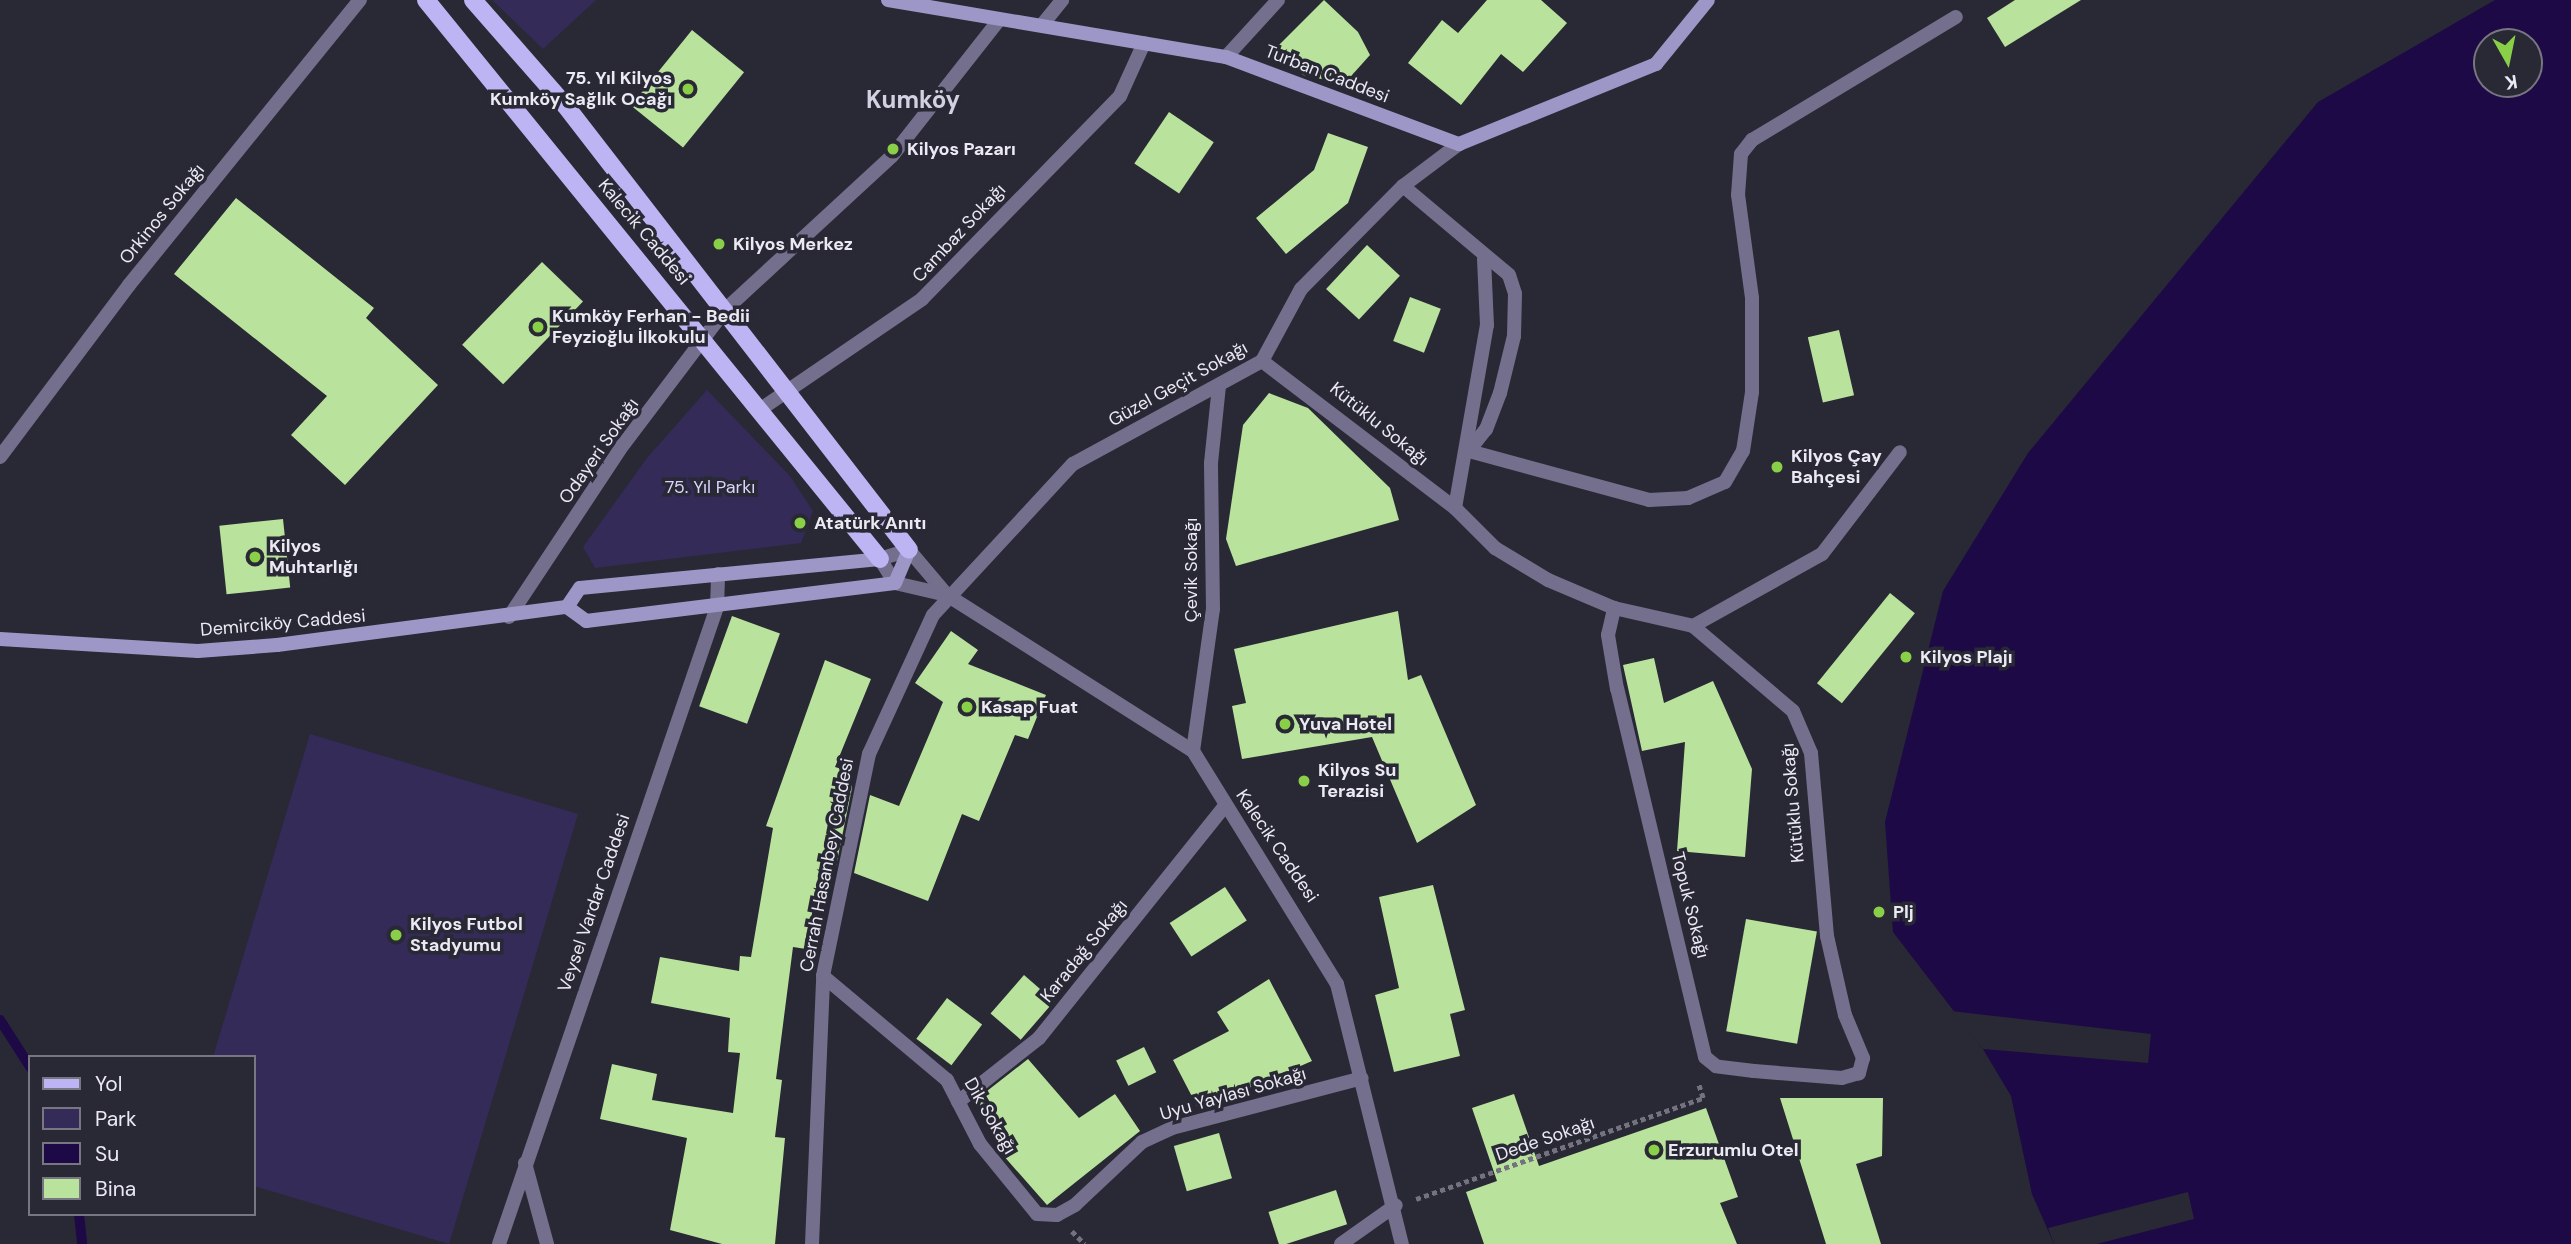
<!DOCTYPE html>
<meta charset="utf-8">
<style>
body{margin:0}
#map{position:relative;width:2571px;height:1244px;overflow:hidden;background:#292835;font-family:"DM Sans",sans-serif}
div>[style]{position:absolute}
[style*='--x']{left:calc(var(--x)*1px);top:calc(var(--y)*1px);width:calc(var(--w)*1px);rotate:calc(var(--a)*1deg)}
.green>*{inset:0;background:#342b58}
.water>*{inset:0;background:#1c0945}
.pier>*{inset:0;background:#292835}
.stream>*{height:10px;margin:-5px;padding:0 5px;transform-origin:5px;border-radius:5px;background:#1c0945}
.building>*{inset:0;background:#b9e29c;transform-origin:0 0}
.path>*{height:4.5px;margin-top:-2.25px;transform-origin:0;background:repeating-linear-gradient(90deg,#73727e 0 5px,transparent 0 8.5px)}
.lane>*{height:14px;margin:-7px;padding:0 7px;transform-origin:7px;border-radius:7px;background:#736f8d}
.street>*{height:14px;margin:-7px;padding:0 7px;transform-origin:7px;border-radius:7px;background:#736f8d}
.secondary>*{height:14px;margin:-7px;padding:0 7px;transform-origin:7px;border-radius:7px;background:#9c97c6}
.primary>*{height:18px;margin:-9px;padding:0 9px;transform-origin:9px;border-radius:9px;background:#bdb5f3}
.dots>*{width:19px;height:19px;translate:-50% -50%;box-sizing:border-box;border:4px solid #292835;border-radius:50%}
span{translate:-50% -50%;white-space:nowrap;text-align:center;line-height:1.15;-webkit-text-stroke:7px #292835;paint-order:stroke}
.street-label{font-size:18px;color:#ebeaf3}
.poi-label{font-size:18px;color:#ebeaf3;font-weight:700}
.right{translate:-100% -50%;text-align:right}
.left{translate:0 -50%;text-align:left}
.park-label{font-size:18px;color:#d8d4fb}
.district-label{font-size:24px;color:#d2d1e2;font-weight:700}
.legend{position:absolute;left:28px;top:1055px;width:228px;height:161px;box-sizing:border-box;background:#292835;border:2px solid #777681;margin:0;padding:9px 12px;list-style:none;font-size:21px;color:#ebeaf3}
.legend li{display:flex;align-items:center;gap:14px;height:35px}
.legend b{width:35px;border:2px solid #777681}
.north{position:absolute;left:2473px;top:28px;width:70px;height:70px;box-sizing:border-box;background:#292835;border:2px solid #777681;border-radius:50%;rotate:171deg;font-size:19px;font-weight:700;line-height:28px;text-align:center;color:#ebeaf3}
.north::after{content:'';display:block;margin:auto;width:24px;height:32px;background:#89cf48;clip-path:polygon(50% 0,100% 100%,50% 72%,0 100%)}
</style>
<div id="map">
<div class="green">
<i style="clip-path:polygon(492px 0,596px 0,543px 49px)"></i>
<i style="clip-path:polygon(707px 390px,790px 476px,813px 511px,801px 543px,595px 568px,583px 547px,647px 458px)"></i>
<i style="clip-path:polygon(310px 734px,578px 814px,449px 1244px,254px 1186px,254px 1057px,213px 1057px)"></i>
</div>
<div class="water">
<i style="clip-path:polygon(evenodd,2495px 0,2571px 0,2571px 1244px,2054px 1244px,2032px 1194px,2011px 1096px,1983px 1049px,1893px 932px,1885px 822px,1943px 591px,2028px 453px,2318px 102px,2495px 0,2487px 42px,2529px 42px,2529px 84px,2487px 84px,2487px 42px)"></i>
</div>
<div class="pier">
<i style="clip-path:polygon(1951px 1011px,2151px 1034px,2148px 1063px,1983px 1049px)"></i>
<i style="clip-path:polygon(2188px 1192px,2194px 1219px,2097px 1244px,2054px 1244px,2048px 1228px)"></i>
</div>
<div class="stream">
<i style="--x:0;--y:1020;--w:56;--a:57.4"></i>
<i style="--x:79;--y:1214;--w:30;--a:84"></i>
</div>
<div class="building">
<i style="clip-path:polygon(1324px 0,1358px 32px,1370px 55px,1344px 84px,1303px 75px,1275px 49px)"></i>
<i style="clip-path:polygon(1487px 0,1541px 0,1567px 23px,1523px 72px,1501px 54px,1461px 105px,1408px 63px,1442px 20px,1458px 33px)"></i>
<i style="clip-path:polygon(2015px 0,2081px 0,2005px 47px,1987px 18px)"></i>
<i style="left:692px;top:30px;width:67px;height:97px;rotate:39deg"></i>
<i style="left:1169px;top:112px;width:54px;height:62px;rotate:34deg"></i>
<i style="clip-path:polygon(1328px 133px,1368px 147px,1348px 203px,1286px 254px,1256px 218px,1314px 170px)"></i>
<i style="clip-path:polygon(236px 198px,374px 308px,366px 318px,438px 385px,345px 485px,291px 435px,327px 396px,174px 274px)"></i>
<i style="left:1367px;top:245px;width:45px;height:60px;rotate:43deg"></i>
<i style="left:542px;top:262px;width:57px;height:115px;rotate:44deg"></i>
<i style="left:1410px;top:297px;width:33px;height:47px;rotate:21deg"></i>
<i style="left:1839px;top:330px;width:67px;height:32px;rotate:77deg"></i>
<i style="clip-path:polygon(1269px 393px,1308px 408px,1390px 488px,1399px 520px,1236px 566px,1226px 539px,1243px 425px)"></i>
<i style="left:283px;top:519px;width:69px;height:64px;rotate:84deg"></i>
<i style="left:1890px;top:593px;width:32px;height:116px;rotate:39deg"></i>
<i style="clip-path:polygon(1398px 611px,1408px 680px,1421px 675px,1476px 805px,1417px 843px,1372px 737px,1242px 759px,1232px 706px,1246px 703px,1234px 649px)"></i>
<i style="left:732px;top:616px;width:51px;height:96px;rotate:20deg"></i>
<i style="clip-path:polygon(951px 631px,978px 650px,968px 664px,1046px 695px,1028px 739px,1015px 735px,979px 821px,962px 814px,928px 901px,854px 873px,870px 795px,899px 806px,943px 702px,915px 683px)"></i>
<i style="clip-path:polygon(1654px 658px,1664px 703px,1713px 681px,1752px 769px,1745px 857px,1677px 851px,1685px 742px,1642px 751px,1623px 665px)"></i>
<i style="clip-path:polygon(825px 660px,871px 679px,835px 767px,852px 772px,852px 788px,836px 866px,821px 860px,806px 949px,793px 947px,776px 1079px,782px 1080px,775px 1137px,785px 1138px,775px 1244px,722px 1244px,670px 1230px,687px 1138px,600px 1119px,612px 1064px,657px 1074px,652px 1100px,733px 1113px,740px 1053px,728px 1052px,730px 1018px,651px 1003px,660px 957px,739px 971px,740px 956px,751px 957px,773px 828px,766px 826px)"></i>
<i style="clip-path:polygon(1433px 885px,1465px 1010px,1450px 1014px,1460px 1056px,1394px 1072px,1375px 995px,1399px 988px,1379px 897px)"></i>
<i style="left:1225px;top:887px;width:40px;height:66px;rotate:57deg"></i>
<i style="left:1746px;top:919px;width:72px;height:114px;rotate:10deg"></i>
<i style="left:1024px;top:975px;width:40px;height:51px;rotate:41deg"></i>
<i style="clip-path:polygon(1269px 979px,1312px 1061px,1199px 1110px,1173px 1060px,1229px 1031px,1217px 1012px)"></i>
<i style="left:947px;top:998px;width:44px;height:51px;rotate:37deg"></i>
<i style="left:1144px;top:1047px;width:28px;height:31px;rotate:64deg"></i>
<i style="clip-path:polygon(1028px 1059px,1079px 1118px,1115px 1094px,1140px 1131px,1047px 1205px,1002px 1154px,1011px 1147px,973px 1102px)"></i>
<i style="clip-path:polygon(1514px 1094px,1539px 1166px,1706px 1108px,1738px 1197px,1720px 1203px,1737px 1244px,1484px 1244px,1466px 1192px,1497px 1181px,1472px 1108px)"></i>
<i style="clip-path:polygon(1780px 1098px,1883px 1098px,1882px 1156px,1856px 1164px,1881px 1244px,1826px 1244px)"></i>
<i style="left:1219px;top:1133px;width:47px;height:47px;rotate:74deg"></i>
<i style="left:1336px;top:1190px;width:36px;height:71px;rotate:72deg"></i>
</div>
<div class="path">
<i style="--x:1416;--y:1199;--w:304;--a:-19.4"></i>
<i style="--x:1703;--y:1098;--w:16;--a:-108"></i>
<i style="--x:1072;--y:1231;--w:18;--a:45"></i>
</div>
<div class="lane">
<i style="--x:725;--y:310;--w:227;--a:-42.7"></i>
<i style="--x:892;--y:156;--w:174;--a:-51.8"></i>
<i style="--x:1693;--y:626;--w:148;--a:-29.2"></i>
<i style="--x:1822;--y:554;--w:128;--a:-52.6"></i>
</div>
<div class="street">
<i style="--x:1042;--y:25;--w:32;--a:-51"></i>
<i style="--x:1226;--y:57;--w:77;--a:-47.6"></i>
<i style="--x:1403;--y:186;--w:138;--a:40"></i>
<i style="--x:1509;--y:275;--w:20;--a:72"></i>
<i style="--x:1515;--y:294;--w:42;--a:91.4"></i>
<i style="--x:1514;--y:336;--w:59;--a:103.8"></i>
<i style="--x:1500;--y:393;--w:39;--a:111"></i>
<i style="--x:1486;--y:429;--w:28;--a:128"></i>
<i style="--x:1262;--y:361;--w:243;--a:37.3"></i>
<i style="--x:1455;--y:508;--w:57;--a:45"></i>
<i style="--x:1495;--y:548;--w:62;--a:31.1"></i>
<i style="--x:1548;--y:580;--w:72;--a:23"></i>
<i style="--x:1614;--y:608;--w:81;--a:12.8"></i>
<i style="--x:1693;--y:626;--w:131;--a:40.4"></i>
<i style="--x:1793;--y:711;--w:46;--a:66.8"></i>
<i style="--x:1811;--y:753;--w:184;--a:85"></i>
<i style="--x:1827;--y:936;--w:81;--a:77.2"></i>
<i style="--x:1845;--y:1015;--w:47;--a:67.3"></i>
<i style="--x:1863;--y:1058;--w:16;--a:105"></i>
<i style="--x:1859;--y:1073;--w:18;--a:164"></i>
<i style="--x:1842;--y:1078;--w:88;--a:-175.5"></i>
<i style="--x:1754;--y:1071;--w:38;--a:-173"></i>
<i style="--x:1716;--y:1066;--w:14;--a:-141"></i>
<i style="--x:1705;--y:1057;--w:378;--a:-103.4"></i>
<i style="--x:1617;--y:689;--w:55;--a:-99.5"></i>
<i style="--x:1608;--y:635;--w:28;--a:-77"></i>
<i style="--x:761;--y:409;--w:195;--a:-34.3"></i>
<i style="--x:922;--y:299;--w:284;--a:-45.7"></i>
<i style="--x:1120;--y:96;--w:58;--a:-65.6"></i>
<i style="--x:1469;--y:451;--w:187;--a:15.2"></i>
<i style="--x:1649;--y:500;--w:39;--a:-3"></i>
<i style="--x:1688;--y:498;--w:40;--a:-23.4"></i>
<i style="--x:1725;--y:482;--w:36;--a:-60"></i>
<i style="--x:1743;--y:451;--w:60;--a:-81.3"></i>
<i style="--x:1752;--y:392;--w:94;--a:-90"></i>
<i style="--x:1752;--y:298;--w:104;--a:-97.7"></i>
<i style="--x:1738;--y:195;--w:41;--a:-85.8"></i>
<i style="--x:1741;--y:154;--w:18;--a:-52"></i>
<i style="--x:1752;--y:140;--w:238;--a:-31.1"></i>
<i style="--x:0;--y:457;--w:215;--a:-53.1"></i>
<i style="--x:129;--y:285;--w:367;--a:-51"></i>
<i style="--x:1455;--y:508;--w:186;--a:-80.1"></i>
<i style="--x:1487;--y:325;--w:66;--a:-92.6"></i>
<i style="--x:947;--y:595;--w:59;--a:-130.2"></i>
<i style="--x:909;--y:550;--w:30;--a:163"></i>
<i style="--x:880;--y:559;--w:28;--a:58"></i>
<i style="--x:895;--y:583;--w:53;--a:13"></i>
<i style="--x:947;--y:595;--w:291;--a:32.4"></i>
<i style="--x:1193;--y:751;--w:274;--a:58.3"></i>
<i style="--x:1337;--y:984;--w:268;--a:76"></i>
<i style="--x:509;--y:617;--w:206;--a:-56.5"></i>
<i style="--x:623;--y:445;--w:169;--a:-52.9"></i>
<i style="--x:1193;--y:751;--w:143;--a:-82"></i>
<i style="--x:1213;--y:609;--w:146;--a:-90.8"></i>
<i style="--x:1211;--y:463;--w:77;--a:-84.1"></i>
<i style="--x:823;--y:976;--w:162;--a:40"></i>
<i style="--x:947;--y:1080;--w:72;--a:62.7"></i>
<i style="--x:980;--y:1144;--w:90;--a:50.8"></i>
<i style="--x:1037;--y:1214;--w:20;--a:3"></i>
<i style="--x:1057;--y:1215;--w:21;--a:-29"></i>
<i style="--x:1075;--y:1205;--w:92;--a:-43.2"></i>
<i style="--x:1142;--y:1142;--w:33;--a:-25"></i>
<i style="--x:1172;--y:1128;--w:196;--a:-14.7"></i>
<i style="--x:958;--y:1102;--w:103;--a:-38.3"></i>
<i style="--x:1039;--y:1038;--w:296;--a:-51.3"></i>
<i style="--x:525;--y:1163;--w:84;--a:74.8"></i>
<i style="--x:499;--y:1244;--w:673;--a:-71.11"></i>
<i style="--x:717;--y:607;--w:33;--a:-88"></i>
<i style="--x:812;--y:1244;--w:268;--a:-87.6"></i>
<i style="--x:823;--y:976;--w:227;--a:-78.3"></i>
<i style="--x:869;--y:754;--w:153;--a:-65.3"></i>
<i style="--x:933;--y:615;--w:206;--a:-47.2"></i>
<i style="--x:1073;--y:464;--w:215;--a:-28.6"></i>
<i style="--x:1262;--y:361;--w:82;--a:-61.6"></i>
<i style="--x:1301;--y:289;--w:145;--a:-45.3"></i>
<i style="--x:1403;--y:186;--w:70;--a:-36.9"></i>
<i style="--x:1341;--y:1244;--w:67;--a:-35.3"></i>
</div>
<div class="secondary">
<i style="--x:888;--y:0;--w:343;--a:9.6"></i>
<i style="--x:1226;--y:57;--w:249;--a:20.5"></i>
<i style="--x:1459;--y:144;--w:213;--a:-22.1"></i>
<i style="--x:1656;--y:64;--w:82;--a:-50.9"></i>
<i style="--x:567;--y:607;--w:24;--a:36"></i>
<i style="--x:586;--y:621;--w:311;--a:-7"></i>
<i style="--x:895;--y:583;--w:36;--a:-67"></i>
<i style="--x:0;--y:639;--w:198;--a:3.5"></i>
<i style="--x:198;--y:651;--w:79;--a:-4.3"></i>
<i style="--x:277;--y:645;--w:292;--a:-7.5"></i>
<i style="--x:567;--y:607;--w:23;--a:-56"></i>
<i style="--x:580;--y:588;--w:301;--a:-5.5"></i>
</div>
<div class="primary">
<i style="--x:426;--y:0;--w:720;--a:50.92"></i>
<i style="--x:473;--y:0;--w:140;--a:48.8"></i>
<i style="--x:565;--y:105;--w:562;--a:52.29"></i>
</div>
<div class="dots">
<i style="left:688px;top:89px;background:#89cf48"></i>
<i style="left:893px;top:149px;background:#89cf48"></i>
<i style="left:719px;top:244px;background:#89cf48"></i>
<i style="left:538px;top:327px;background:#89cf48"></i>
<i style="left:1777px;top:467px;background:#89cf48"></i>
<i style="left:800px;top:523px;background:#89cf48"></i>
<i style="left:255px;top:557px;background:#89cf48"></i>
<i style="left:1906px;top:657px;background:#89cf48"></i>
<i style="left:967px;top:707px;background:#89cf48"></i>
<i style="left:1285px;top:724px;background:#89cf48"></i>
<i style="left:1304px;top:781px;background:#89cf48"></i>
<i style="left:1879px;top:912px;background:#89cf48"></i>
<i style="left:396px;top:935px;background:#89cf48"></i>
<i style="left:1654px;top:1150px;background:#89cf48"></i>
</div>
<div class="street-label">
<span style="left:1327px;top:74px;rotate:21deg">Turban Caddesi</span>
<span style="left:162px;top:214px;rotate:-51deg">Orkinos Sokağı</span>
<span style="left:644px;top:232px;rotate:50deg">Kalecik Caddesi</span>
<span style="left:959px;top:233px;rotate:-47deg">Cambaz Sokağı</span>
<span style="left:1178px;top:384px;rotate:-29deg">Güzel Geçit Sokağı</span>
<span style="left:1379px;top:424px;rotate:39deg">Kütüklu Sokağı</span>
<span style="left:599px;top:451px;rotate:-55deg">Odayeri Sokağı</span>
<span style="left:1191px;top:570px;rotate:-90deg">Çevik Sokağı</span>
<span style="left:283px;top:623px;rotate:-5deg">Demirciköy Caddesi</span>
<span style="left:1793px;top:803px;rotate:-95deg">Kütüklu Sokağı</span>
<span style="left:1277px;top:846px;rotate:56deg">Kalecik Caddesi</span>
<span style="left:827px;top:865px;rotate:-79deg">Cerrah Hasanbey Caddesi</span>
<span style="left:594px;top:903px;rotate:-71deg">Veysel Vardar Caddesi</span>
<span style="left:1690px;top:905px;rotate:76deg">Topuk Sokağı</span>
<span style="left:1084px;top:951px;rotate:-51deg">Karadağ Sokağı</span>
<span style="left:1233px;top:1094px;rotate:-16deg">Uyu Yaylası Sokağı</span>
<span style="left:990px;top:1116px;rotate:60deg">Dik Sokağı</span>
<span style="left:1545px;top:1139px;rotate:-19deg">Dede Sokağı</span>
</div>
<div class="poi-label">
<span class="right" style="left:672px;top:89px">75. Yıl Kilyos<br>Kumköy Sağlık Ocağı</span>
<span class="left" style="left:907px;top:149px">Kilyos Pazarı</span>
<span class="left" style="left:733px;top:244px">Kilyos Merkez</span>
<span class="left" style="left:552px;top:327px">Kumköy Ferhan - Bedii<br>Feyzioğlu İlkokulu</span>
<span class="left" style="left:1791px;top:467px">Kilyos Çay<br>Bahçesi</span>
<span class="left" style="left:814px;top:523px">Atatürk Anıtı</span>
<span class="left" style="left:269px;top:557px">Kilyos<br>Muhtarlığı</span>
<span class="left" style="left:1920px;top:657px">Kilyos Plajı</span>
<span class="left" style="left:981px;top:707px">Kasap Fuat</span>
<span class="left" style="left:1299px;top:724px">Yuva Hotel</span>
<span class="left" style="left:1318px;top:781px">Kilyos Su<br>Terazisi</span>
<span class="left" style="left:1893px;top:912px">Plj</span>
<span class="left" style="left:410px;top:935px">Kilyos Futbol<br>Stadyumu</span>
<span class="left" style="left:1668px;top:1150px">Erzurumlu Otel</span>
</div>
<div class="park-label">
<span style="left:710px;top:487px">75. Yıl Parkı</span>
</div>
<div class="district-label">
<span style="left:913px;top:100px">Kumköy</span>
</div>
<ul class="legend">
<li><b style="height:9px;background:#bdb5f3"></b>Yol</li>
<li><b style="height:19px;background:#342b58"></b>Park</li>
<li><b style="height:19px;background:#1c0945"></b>Su</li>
<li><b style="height:19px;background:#b9e29c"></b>Bina</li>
</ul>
<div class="north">K</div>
</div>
